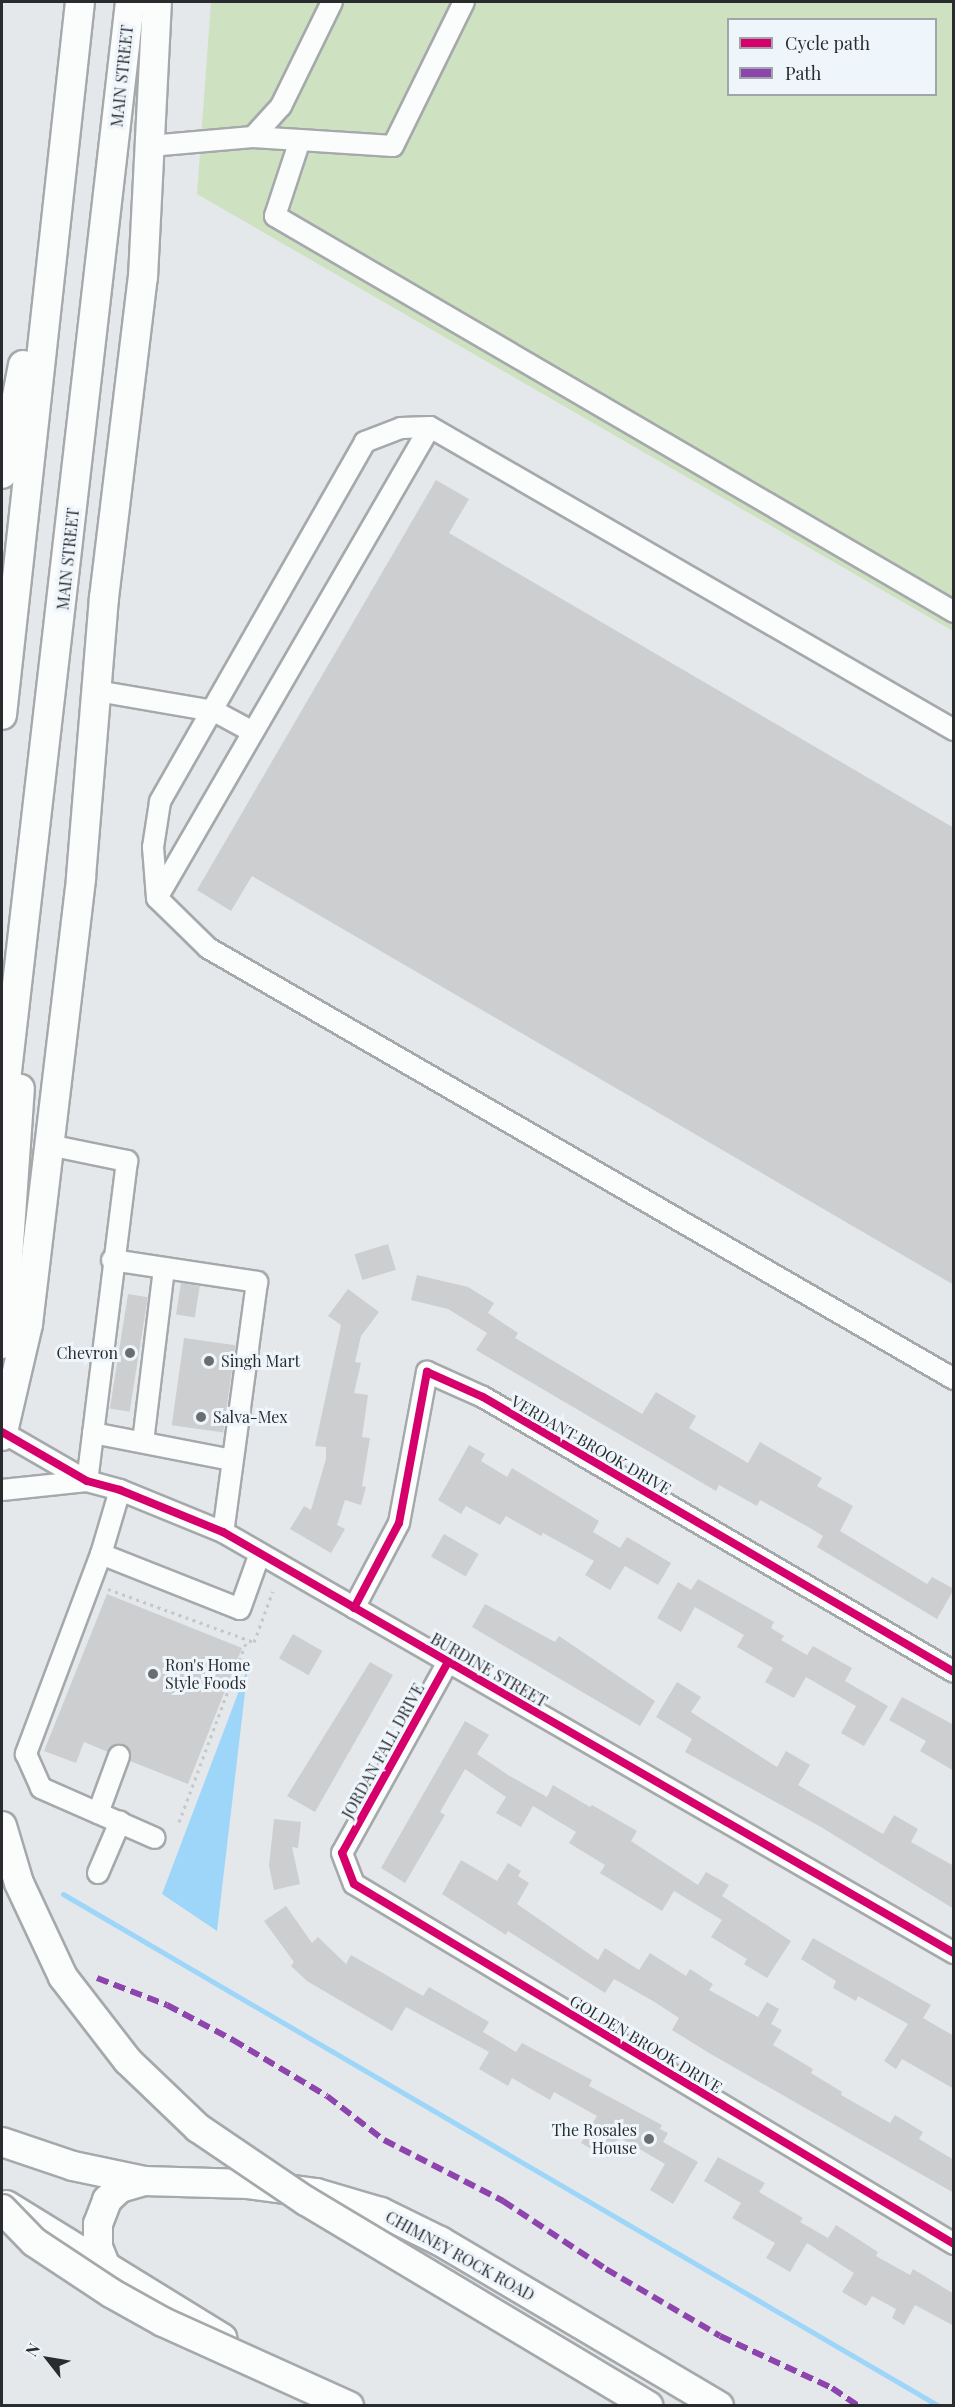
<!DOCTYPE html>
<style>
body{margin:0}
#map{position:relative;width:955px;height:2407px;overflow:hidden;background:#e4e8eb;font-family:"Playfair Display",serif}
div>[style]{position:absolute}
[style*='--x']{left:calc(var(--x)*1px);top:calc(var(--y)*1px);width:calc(var(--w)*1px);rotate:calc(var(--a)*1deg)}
.green>*{inset:0;background:#cee2c1}
.water>*{inset:0;background:#9ed6f9}
.stream>*{height:5px;margin:-2.5px;padding:0 2.5px;transform-origin:2.5px;border-radius:2.5px;background:#9ed6f9}
.building>*{inset:0;background:#cdced0;transform-origin:0 0}
.path>*{height:3px;margin-top:-1.5px;transform-origin:0;background:repeating-linear-gradient(90deg,#c6c7c9 0 3px,transparent 0 7.5px)}
.roads{filter:drop-shadow(2px 0 #a6a9ab) drop-shadow(-2px 0 #a6a9ab) drop-shadow(0 2px #a6a9ab) drop-shadow(0 -2px #a6a9ab)}
.minor>*{height:20px;margin:-10px;padding:0 10px;transform-origin:10px;border-radius:10px;background:#fbfcfc}
.highway>*{height:28px;margin:-14px;padding:0 14px;transform-origin:14px;border-radius:14px;background:#fbfcfc}
.bridges{filter:drop-shadow(2px 0 #a6a9ab) drop-shadow(-2px 0 #a6a9ab) drop-shadow(0 2px #a6a9ab) drop-shadow(0 -2px #a6a9ab)}
.highway-bridge>*{height:28px;margin:-14px;padding:0 14px;transform-origin:14px;border-radius:14px;background:#fbfcfc}
.quiet>*{height:6px;margin-top:-3px;transform-origin:0;background:repeating-linear-gradient(90deg,#8e44ad 0 12px,transparent 0 18px)}
.cycleway>*{height:8px;margin:-4px;padding:0 4px;transform-origin:4px;border-radius:4px;background:#d6006c}
.dots>*{width:16px;height:16px;translate:-50% -50%;box-sizing:border-box;border:3px solid #eef5fb;border-radius:50%}
span{translate:-50% -50%;white-space:nowrap;text-align:center;line-height:1.15;-webkit-text-stroke:6px #eef5fb;paint-order:stroke}
.street-label{font-size:16px;color:#292c2e}
.poi-label{font-size:16px;color:#292c2e}
.right{translate:-100% -50%;text-align:right}
.left{translate:0 -50%;text-align:left}
.frame{position:absolute;inset:0;border:3px solid #292c2e;pointer-events:none}
.legend{position:absolute;left:727px;top:18px;width:210px;height:78px;box-sizing:border-box;background:#eef5fb;border:2px solid #9fa5a9;margin:0;padding:8px 10px;list-style:none;font-size:18px;color:#292c2e}
.legend li{display:flex;align-items:center;gap:12px;height:30px}
.legend b{width:30px;border:2px solid #9fa5a9}
.north{position:absolute;left:18px;top:2329px;width:60px;height:60px;-webkit-text-stroke:4px #eef5fb;paint-order:stroke;rotate:301deg;font-size:16px;font-weight:700;line-height:24px;text-align:center;color:#292c2e}
.north::after{content:'';display:block;margin:auto;width:21px;height:27px;background:#292c2e;clip-path:polygon(50% 0,100% 100%,50% 72%,0 100%)}
</style>
<div id="map">
<div class="green">
<i style="clip-path:polygon(evenodd,211px 2px,953px 2px,953px 631px,197px 194px,211px 2px,728px 20px,936px 20px,936px 94px,728px 94px,728px 20px)"></i>
</div>
<div class="water">
<i style="clip-path:polygon(248px 1667px,217px 1931px,162px 1894px)"></i>
</div>
<div class="stream">
<i style="--x:63;--y:1894;--w:1015;--a:30.31"></i>
</div>
<div class="building">
<i style="clip-path:polygon(436px 480px,469px 499px,449px 533px,954px 828px,954px 1285px,252px 876px,231px 911px,197px 890px)"></i>
<i style="left:388px;top:1244px;width:27px;height:35px;rotate:73deg"></i>
<i style="clip-path:polygon(417px 1275px,468px 1287px,494px 1303px,488px 1313px,518px 1333px,515px 1338px,642px 1414px,656px 1392px,696px 1416px,689px 1428px,748px 1463px,760px 1442px,822px 1478px,817px 1486px,853px 1506px,840px 1531px,927px 1584px,932px 1577px,954px 1589px,937px 1619px,817px 1547px,823px 1536px,810px 1528px,760px 1500px,757px 1506px,719px 1485px,716px 1491px,476px 1350px,487px 1333px,448px 1309px,411px 1300px)"></i>
<i style="left:181px;top:1283px;width:19px;height:32px;rotate:9deg"></i>
<i style="clip-path:polygon(348px 1289px,379px 1312px,361px 1336px,355px 1362px,361px 1363px,354px 1393px,368px 1395px,362px 1437px,370px 1438px,362px 1486px,366px 1487px,361px 1505px,345px 1500px,337px 1525px,345px 1529px,331px 1553px,290px 1529px,304px 1506px,311px 1510px,326px 1459px,326px 1447px,315px 1446px,341px 1325px,328px 1316px)"></i>
<i style="left:128px;top:1294px;width:20px;height:116px;rotate:9deg"></i>
<i style="left:184px;top:1338px;width:52px;height:88px;rotate:8deg"></i>
<i style="clip-path:polygon(469px 1445px,485px 1454px,481px 1461px,507px 1477px,512px 1468px,599px 1521px,593px 1532px,620px 1548px,627px 1537px,671px 1563px,658px 1585px,625px 1566px,610px 1590px,585px 1575px,594px 1561px,543px 1533px,541px 1536px,506px 1516px,500px 1525px,466px 1506px,461px 1514px,438px 1500px)"></i>
<i style="left:444px;top:1534px;width:40px;height:26px;rotate:30deg"></i>
<i style="clip-path:polygon(698px 1579px,774px 1622px,771px 1628px,784px 1636px,781px 1640px,807px 1655px,813px 1646px,852px 1668px,845px 1681px,888px 1706px,864px 1746px,841px 1733px,856px 1706px,806px 1677px,794px 1698px,765px 1682px,773px 1668px,737px 1647px,744px 1635px,695px 1607px,681px 1632px,657px 1618px,678px 1582px,691px 1590px)"></i>
<i style="clip-path:polygon(107px 1594px,242px 1648px,188px 1784px,130px 1761px,131px 1753px,123px 1745px,112px 1746px,108px 1752px,84px 1742px,76px 1763px,44px 1751px)"></i>
<i style="clip-path:polygon(485px 1604px,555px 1642px,559px 1636px,655px 1701px,640px 1726px,472px 1627px)"></i>
<i style="left:293px;top:1634px;width:34px;height:28px;rotate:30deg"></i>
<i style="clip-path:polygon(370px 1662px,393px 1675px,315px 1812px,287px 1796px)"></i>
<i style="clip-path:polygon(677px 1682px,701px 1697px,691px 1712px,777px 1767px,786px 1751px,810px 1765px,798px 1785px,883px 1834px,894px 1815px,918px 1829px,911px 1842px,954px 1866px,954px 1909px,821px 1827px,685px 1752px,692px 1739px,656px 1717px)"></i>
<i style="clip-path:polygon(902px 1697px,954px 1725px,954px 1771px,920px 1751px,926px 1741px,889px 1720px)"></i>
<i style="clip-path:polygon(465px 1721px,489px 1735px,477px 1754px,508px 1775px,547px 1797px,553px 1785px,590px 1807px,592px 1805px,637px 1831px,631px 1841px,698px 1885px,706px 1872px,729px 1885px,722px 1896px,791px 1941px,767px 1978px,744px 1964px,747px 1959px,711px 1937px,722px 1920px,674px 1891px,662px 1911px,600px 1873px,605px 1865px,569px 1843px,576px 1832px,533px 1806px,521px 1827px,496px 1813px,506px 1797px,465px 1769px,440px 1812px,445px 1815px,405px 1883px,381px 1868px)"></i>
<i style="clip-path:polygon(274px 1819px,301px 1822px,298px 1848px,292px 1847px,300px 1884px,274px 1890px,269px 1866px)"></i>
<i style="clip-path:polygon(461px 1860px,497px 1881px,508px 1863px,521px 1871px,518px 1876px,529px 1883px,517px 1904px,598px 1960px,605px 1948px,639px 1970px,650px 1953px,686px 1976px,690px 1969px,713px 1984px,709px 1990px,758px 2017px,767px 2002px,779px 2009px,771px 2024px,782px 2030px,773px 2045px,813px 2069px,811px 2073px,842px 2092px,841px 2095px,890px 2123px,895px 2115px,923px 2132px,919px 2139px,954px 2160px,954px 2193px,709px 2053px,672px 2030px,679px 2018px,653px 2001px,614px 1979px,605px 1993px,508px 1931px,506px 1935px,442px 1894px)"></i>
<i style="clip-path:polygon(286px 1906px,312px 1943px,318px 1937px,346px 1964px,351px 1955px,423px 1996px,429px 1987px,489px 2022px,483px 2032px,516px 2052px,522px 2043px,592px 2080px,589px 2086px,662px 2125px,660px 2129px,668px 2133px,663px 2142px,698px 2162px,673px 2204px,650px 2190px,665px 2164px,619px 2137px,607px 2158px,581px 2143px,597px 2116px,554px 2092px,550px 2100px,512px 2078px,508px 2086px,479px 2069px,489px 2052px,406px 2007px,392px 2031px,307px 1981px,291px 1966px,294px 1962px,264px 1921px)"></i>
<i style="clip-path:polygon(813px 1938px,931px 2005px,923px 2018px,954px 2036px,954px 2089px,902px 2059px,896px 2069px,884px 2061px,908px 2024px,858px 1996px,856px 2001px,833px 1988px,836px 1981px,801px 1959px)"></i>
<i style="clip-path:polygon(718px 2157px,765px 2183px,759px 2192px,803px 2218px,800px 2222px,828px 2238px,836px 2225px,878px 2252px,876px 2256px,910px 2275px,913px 2269px,954px 2294px,954px 2326px,915px 2305px,904px 2325px,892px 2318px,896px 2309px,872px 2296px,866px 2306px,842px 2292px,854px 2273px,807px 2243px,790px 2272px,766px 2258px,775px 2243px,732px 2218px,741px 2203px,704px 2181px)"></i>
</div>
<div class="path">
<i style="--x:108;--y:1589;--w:155;--a:20"></i>
<i style="--x:254;--y:1642;--w:54;--a:-69.6"></i>
<i style="--x:179;--y:1822;--w:194;--a:-69.5"></i>
</div>
<div class="roads">
<div class="minor">
<i style="--x:253;--y:137;--w:47;--a:3.7"></i>
<i style="--x:300;--y:140;--w:80;--a:108.2"></i>
<i style="--x:275;--y:216;--w:786;--a:30.25"></i>
<i style="--x:300;--y:140;--w:93;--a:3.7"></i>
<i style="--x:393;--y:146;--w:161;--a:-63.8"></i>
<i style="--x:150;--y:146;--w:103;--a:-5"></i>
<i style="--x:253;--y:137;--w:42;--a:-47.9"></i>
<i style="--x:281;--y:106;--w:116;--a:-63.9"></i>
<i style="--x:97;--y:691;--w:119;--a:9.7"></i>
<i style="--x:214;--y:711;--w:44;--a:28.3"></i>
<i style="--x:954;--y:730;--w:605;--a:-149.96"></i>
<i style="--x:430;--y:427;--w:29;--a:178"></i>
<i style="--x:401;--y:428;--w:39;--a:159"></i>
<i style="--x:365;--y:442;--w:414;--a:119.7"></i>
<i style="--x:160;--y:802;--w:46;--a:98.8"></i>
<i style="--x:153;--y:847;--w:51;--a:85.5"></i>
<i style="--x:157;--y:898;--w:71;--a:44.4"></i>
<i style="--x:208;--y:948;--w:862;--a:30.02"></i>
<i style="--x:157;--y:898;--w:544;--a:-59.9"></i>
<i style="--x:49;--y:1145;--w:80;--a:11.6"></i>
<i style="--x:127;--y:1161;--w:322;--a:97.1"></i>
<i style="--x:112;--y:1260;--w:147;--a:8.6"></i>
<i style="--x:257;--y:1282;--w:252;--a:97.7"></i>
<i style="--x:2;--y:1432;--w:98;--a:30"></i>
<i style="--x:87;--y:1481;--w:34;--a:15"></i>
<i style="--x:120;--y:1490;--w:111;--a:22.2"></i>
<i style="--x:223;--y:1532;--w:844;--a:29.94"></i>
<i style="--x:93;--y:1433;--w:142;--a:11"></i>
<i style="--x:143;--y:1442;--w:175;--a:-83.1"></i>
<i style="--x:2;--y:1490;--w:85;--a:-6"></i>
<i style="--x:120;--y:1490;--w:67;--a:106.5"></i>
<i style="--x:101;--y:1554;--w:214;--a:110.6"></i>
<i style="--x:26;--y:1754;--w:37;--a:66"></i>
<i style="--x:41;--y:1788;--w:124;--a:23.7"></i>
<i style="--x:101;--y:1554;--w:149;--a:21.6"></i>
<i style="--x:240;--y:1609;--w:59;--a:-70.3"></i>
<i style="--x:354;--y:1608;--w:96;--a:-62.1"></i>
<i style="--x:399;--y:1523;--w:154;--a:-79.5"></i>
<i style="--x:427;--y:1372;--w:61;--a:24.1"></i>
<i style="--x:483;--y:1397;--w:545;--a:30.28"></i>
<i style="--x:448;--y:1662;--w:218;--a:119"></i>
<i style="--x:342;--y:1853;--w:33;--a:69"></i>
<i style="--x:354;--y:1884;--w:700;--a:30.96"></i>
<i style="--x:98;--y:1813;--w:61;--a:-69.8"></i>
<i style="--x:98;--y:1873;--w:56;--a:-66.7"></i>
</div>
<div class="highway">
<i style="--x:2;--y:474;--w:111;--a:-79.1"></i>
<i style="--x:2;--y:715;--w:717;--a:-83.76"></i>
<i style="--x:2;--y:1115;--w:1120;--a:-83.44"></i>
<i style="--x:2;--y:1344;--w:256;--a:-86"></i>
<i style="--x:2;--y:1436;--w:115;--a:-76.9"></i>
<i style="--x:28;--y:1324;--w:450;--a:-83.2"></i>
<i style="--x:81;--y:877;--w:280;--a:-85.3"></i>
<i style="--x:104;--y:598;--w:323;--a:-83.1"></i>
<i style="--x:143;--y:277;--w:275;--a:-87.1"></i>
<i style="--x:2;--y:2142;--w:75;--a:18.7"></i>
<i style="--x:73;--y:2166;--w:73;--a:11.9"></i>
<i style="--x:144;--y:2181;--w:104;--a:1.7"></i>
<i style="--x:248;--y:2184;--w:69;--a:7.5"></i>
<i style="--x:316;--y:2193;--w:68;--a:16.3"></i>
<i style="--x:381;--y:2212;--w:66;--a:26.2"></i>
<i style="--x:440;--y:2241;--w:324;--a:30.6"></i>
<i style="--x:6;--y:2205;--w:254;--a:31.6"></i>
<i style="--x:106;--y:2267;--w:22;--a:-112"></i>
<i style="--x:98;--y:2247;--w:23;--a:-90"></i>
<i style="--x:98;--y:2224;--w:26;--a:-69"></i>
<i style="--x:107;--y:2200;--w:18;--a:-43"></i>
<i style="--x:120;--y:2188;--w:25;--a:-16"></i>
</div>
</div>
<div class="bridges">
<div class="highway-bridge">
<i style="--x:2;--y:1826;--w:59;--a:73.4"></i>
<i style="--x:19;--y:1883;--w:104;--a:64.9"></i>
<i style="--x:63;--y:1977;--w:106;--a:52.3"></i>
<i style="--x:128;--y:2061;--w:97;--a:43.7"></i>
<i style="--x:198;--y:2128;--w:130;--a:34.1"></i>
<i style="--x:306;--y:2201;--w:399;--a:30.9"></i>
<i style="--x:2;--y:2209;--w:46;--a:45.9"></i>
<i style="--x:34;--y:2242;--w:92;--a:33.5"></i>
<i style="--x:111;--y:2293;--w:60;--a:29.1"></i>
<i style="--x:163;--y:2322;--w:204;--a:24.3"></i>
</div>
</div>
<div class="quiet">
<i style="--x:97;--y:1978;--w:75;--a:21.1"></i>
<i style="--x:167;--y:2005;--w:75;--a:27.9"></i>
<i style="--x:233;--y:2040;--w:109;--a:30.8"></i>
<i style="--x:327;--y:2096;--w:72;--a:37.7"></i>
<i style="--x:384;--y:2140;--w:134;--a:27.1"></i>
<i style="--x:503;--y:2201;--w:123;--a:33.4"></i>
<i style="--x:606;--y:2269;--w:132;--a:30.4"></i>
<i style="--x:720;--y:2336;--w:123;--a:24.9"></i>
<i style="--x:832;--y:2388;--w:32;--a:34"></i>
</div>
<div class="cycleway">
<i style="--x:2;--y:1432;--w:98;--a:30"></i>
<i style="--x:87;--y:1481;--w:34;--a:15"></i>
<i style="--x:120;--y:1490;--w:111;--a:22.2"></i>
<i style="--x:223;--y:1532;--w:844;--a:29.94"></i>
<i style="--x:354;--y:1608;--w:96;--a:-62.1"></i>
<i style="--x:399;--y:1523;--w:154;--a:-79.5"></i>
<i style="--x:427;--y:1372;--w:61;--a:24.1"></i>
<i style="--x:483;--y:1397;--w:545;--a:30.28"></i>
<i style="--x:448;--y:1662;--w:218;--a:119"></i>
<i style="--x:342;--y:1853;--w:33;--a:69"></i>
<i style="--x:354;--y:1884;--w:700;--a:30.96"></i>
</div>
<div class="dots">
<i style="left:130px;top:1353px;background:#6a6e70"></i>
<i style="left:209px;top:1361px;background:#6a6e70"></i>
<i style="left:201px;top:1417px;background:#6a6e70"></i>
<i style="left:153px;top:1674px;background:#6a6e70"></i>
<i style="left:649px;top:2139px;background:#6a6e70"></i>
</div>
<div class="street-label">
<span style="left:122px;top:76px;rotate:-84deg">MAIN STREET</span>
<span style="left:68px;top:559px;rotate:-84deg">MAIN STREET</span>
<span style="left:591px;top:1445px;rotate:30deg">VERDANT BROOK DRIVE</span>
<span style="left:489px;top:1670px;rotate:30deg">BURDINE STREET</span>
<span style="left:383px;top:1751px;rotate:-61deg">JORDAN FALL DRIVE</span>
<span style="left:646px;top:2044px;rotate:31deg">GOLDEN BROOK DRIVE</span>
<span style="left:460px;top:2256px;rotate:29deg">CHIMNEY ROCK ROAD</span>
</div>
<div class="poi-label">
<span class="right" style="left:118px;top:1353px">Chevron</span>
<span class="left" style="left:221px;top:1361px">Singh Mart</span>
<span class="left" style="left:213px;top:1417px">Salva-Mex</span>
<span class="left" style="left:165px;top:1674px">Ron's Home<br>Style Foods</span>
<span class="right" style="left:637px;top:2139px">The Rosales<br>House</span>
</div>
<div class="frame"></div>
<ul class="legend">
<li><b style="height:8px;background:#d6006c"></b>Cycle path</li>
<li><b style="height:8px;background:#8e44ad"></b>Path</li>
</ul>
<div class="north">N</div>
</div>
